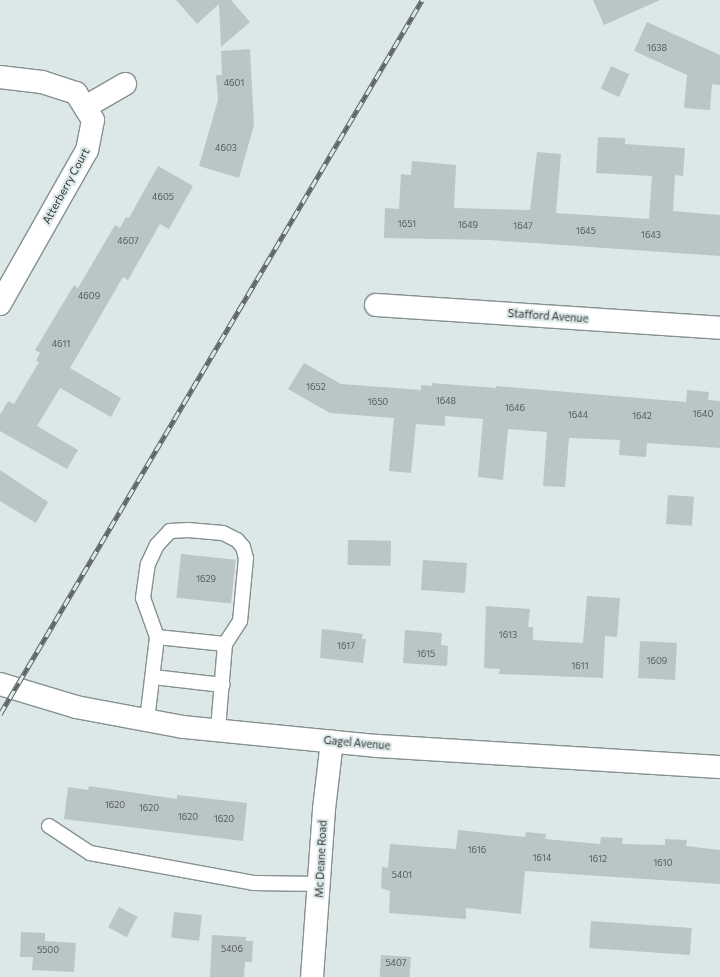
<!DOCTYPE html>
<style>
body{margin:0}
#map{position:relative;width:720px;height:977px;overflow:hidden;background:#dce7e8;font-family:Commissioner,sans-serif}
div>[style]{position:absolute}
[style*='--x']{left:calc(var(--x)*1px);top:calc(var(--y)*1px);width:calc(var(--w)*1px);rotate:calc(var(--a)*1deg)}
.building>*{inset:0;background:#bac5c6;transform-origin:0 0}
.roads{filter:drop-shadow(1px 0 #869091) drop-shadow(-1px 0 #869091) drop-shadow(0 1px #869091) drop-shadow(0 -1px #869091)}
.service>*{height:14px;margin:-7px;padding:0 7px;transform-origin:7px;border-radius:7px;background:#fff}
.minor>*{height:22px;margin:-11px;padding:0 11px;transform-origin:11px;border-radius:11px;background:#fff}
.tertiary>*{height:22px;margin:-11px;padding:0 11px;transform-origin:11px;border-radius:11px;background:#fff}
.rail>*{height:4.5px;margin-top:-2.25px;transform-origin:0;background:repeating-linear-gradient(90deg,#dce7e8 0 9px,#5e6565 0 18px);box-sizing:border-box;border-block:1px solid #5e6565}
span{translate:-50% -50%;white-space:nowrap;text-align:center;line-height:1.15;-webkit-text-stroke:4px #dce7e8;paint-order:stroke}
.number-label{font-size:9px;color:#545a5b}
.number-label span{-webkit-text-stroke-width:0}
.street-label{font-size:11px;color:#323737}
</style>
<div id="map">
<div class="building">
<i style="clip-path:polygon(176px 0,231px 0,250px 22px,221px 47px,219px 4px,197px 24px)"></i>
<i style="clip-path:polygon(593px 0,660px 0,604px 25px)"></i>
<i style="clip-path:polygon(647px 22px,720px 55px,720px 85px,712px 84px,710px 110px,684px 108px,687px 75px,634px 51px)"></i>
<i style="clip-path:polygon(250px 49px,254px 125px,239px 178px,199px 166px,218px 100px,216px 75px,222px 75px,221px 51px)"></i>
<i style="left:611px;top:66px;width:20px;height:25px;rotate:24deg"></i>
<i style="clip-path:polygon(598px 137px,625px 138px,625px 144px,685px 148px,683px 176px,675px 175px,673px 211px,720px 215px,720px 256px,490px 240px,384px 238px,385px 208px,399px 209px,401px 174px,411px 175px,412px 161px,456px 165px,454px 208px,530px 210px,537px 152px,561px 154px,556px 213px,649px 219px,652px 176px,596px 173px)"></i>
<i style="clip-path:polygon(158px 166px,193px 186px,169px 229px,160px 224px,128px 280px,123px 277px,70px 368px,121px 398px,111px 417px,60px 388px,37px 426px,78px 450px,67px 469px,0 431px,0 415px,8px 401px,14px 404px,39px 362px,36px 361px,40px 353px,35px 350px,74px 285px,78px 288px,115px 225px,120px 228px,126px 217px,129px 218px)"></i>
<i style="clip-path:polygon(304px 363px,341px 384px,421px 390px,421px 385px,432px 386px,432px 383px,496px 388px,496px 386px,686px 402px,687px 390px,709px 392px,708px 400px,720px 401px,720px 448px,647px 443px,646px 457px,619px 455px,620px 440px,569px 438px,565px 487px,543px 486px,547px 432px,508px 429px,503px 480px,478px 477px,483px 419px,445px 416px,445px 426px,416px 424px,411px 473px,389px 471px,394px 418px,330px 413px,288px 389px)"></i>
<i style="clip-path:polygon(0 470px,48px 502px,36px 523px,0 501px)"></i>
<i style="left:668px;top:495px;width:26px;height:29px;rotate:4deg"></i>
<i style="left:348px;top:540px;width:43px;height:25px;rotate:1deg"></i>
<i style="left:181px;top:554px;width:55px;height:44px;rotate:6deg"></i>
<i style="left:423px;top:560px;width:44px;height:30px;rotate:4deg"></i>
<i style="clip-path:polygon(587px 596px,620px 598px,617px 637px,605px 636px,603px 678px,499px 674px,500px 669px,484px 668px,486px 606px,530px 609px,528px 627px,533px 627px,533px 640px,583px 643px)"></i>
<i style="clip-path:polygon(322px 629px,363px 634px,362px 639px,366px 639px,363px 663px,320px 658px)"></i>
<i style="clip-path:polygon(405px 630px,442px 633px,441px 645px,448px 646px,447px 666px,403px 663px)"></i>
<i style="left:640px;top:641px;width:37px;height:37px;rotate:3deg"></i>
<i style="clip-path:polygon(89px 786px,177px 799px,177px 795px,247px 803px,243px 841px,64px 819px,68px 787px,88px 790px)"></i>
<i style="clip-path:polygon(458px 830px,525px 837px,526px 832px,546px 834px,545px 839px,600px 844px,601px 837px,623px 838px,622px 844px,665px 845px,665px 839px,687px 840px,686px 846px,720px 850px,720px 884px,525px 871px,521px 914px,466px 908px,466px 919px,389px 913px,390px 891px,381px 888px,382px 867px,388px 868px,390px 844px,456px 849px)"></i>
<i style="left:119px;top:907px;width:21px;height:23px;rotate:28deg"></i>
<i style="left:174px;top:912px;width:28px;height:26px;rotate:6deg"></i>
<i style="left:591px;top:921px;width:101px;height:27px;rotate:4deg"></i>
<i style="clip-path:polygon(21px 932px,45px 933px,45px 941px,76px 943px,74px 972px,32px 970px,33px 957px,20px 957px)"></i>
<i style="clip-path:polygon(212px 935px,246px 937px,246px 941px,253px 941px,252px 962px,245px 962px,244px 977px,210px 977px)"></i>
<i style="left:381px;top:955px;width:30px;height:22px;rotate:4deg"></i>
</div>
<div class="roads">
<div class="service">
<i style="--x:157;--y:637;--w:41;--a:-109.7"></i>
<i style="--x:143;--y:598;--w:34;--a:-82"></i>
<i style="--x:148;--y:564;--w:21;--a:-65"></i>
<i style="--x:157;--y:545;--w:19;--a:-47"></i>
<i style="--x:170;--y:531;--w:18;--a:-3"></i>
<i style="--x:188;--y:530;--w:35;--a:5"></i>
<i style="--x:223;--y:533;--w:16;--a:27"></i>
<i style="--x:237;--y:540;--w:9;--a:49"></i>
<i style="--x:243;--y:547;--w:11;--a:75"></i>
<i style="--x:246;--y:558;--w:63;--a:95.4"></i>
<i style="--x:240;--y:621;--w:27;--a:123"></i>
<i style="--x:153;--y:677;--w:70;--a:6.5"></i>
<i style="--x:147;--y:720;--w:84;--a:-83.1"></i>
<i style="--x:157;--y:637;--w:68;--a:5.9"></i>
<i style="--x:225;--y:644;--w:86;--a:94.7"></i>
<i style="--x:49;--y:826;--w:49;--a:33.4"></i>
<i style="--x:90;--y:853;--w:166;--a:10.4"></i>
<i style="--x:253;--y:883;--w:67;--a:0.9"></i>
</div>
<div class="minor">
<i style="--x:0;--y:77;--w:42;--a:6.8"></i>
<i style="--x:42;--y:82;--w:36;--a:18"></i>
<i style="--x:76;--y:93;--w:32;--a:58"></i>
<i style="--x:93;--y:120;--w:31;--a:101"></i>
<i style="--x:87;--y:150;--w:177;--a:119.5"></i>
<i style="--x:87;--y:106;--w:44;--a:-30.1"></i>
<i style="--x:376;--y:305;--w:345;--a:3.8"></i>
<i style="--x:312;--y:977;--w:168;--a:-85.9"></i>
<i style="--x:324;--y:809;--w:68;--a:-83.3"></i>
</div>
<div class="tertiary">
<i style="--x:0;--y:684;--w:79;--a:16.8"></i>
<i style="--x:76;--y:707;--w:109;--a:10.6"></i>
<i style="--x:183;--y:727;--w:195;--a:5.6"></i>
<i style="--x:377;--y:746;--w:344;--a:3.5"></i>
</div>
</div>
<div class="rail">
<i style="--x:0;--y:714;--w:829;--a:-59.42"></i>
</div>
<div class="number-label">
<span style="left:657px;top:48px">1638</span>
<span style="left:234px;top:83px">4601</span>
<span style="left:226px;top:148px">4603</span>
<span style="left:163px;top:197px">4605</span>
<span style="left:407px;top:224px">1651</span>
<span style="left:468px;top:225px">1649</span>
<span style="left:523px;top:226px">1647</span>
<span style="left:586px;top:231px">1645</span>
<span style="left:651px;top:235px">1643</span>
<span style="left:128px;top:241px">4607</span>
<span style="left:89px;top:296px">4609</span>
<span style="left:61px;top:344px">4611</span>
<span style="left:316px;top:387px">1652</span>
<span style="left:446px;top:401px">1648</span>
<span style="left:378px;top:402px">1650</span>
<span style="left:515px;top:408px">1646</span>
<span style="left:703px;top:414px">1640</span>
<span style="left:578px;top:415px">1644</span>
<span style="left:642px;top:416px">1642</span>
<span style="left:206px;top:579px">1629</span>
<span style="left:508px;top:635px">1613</span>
<span style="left:346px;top:646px">1617</span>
<span style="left:426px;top:654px">1615</span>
<span style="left:657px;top:661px">1609</span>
<span style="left:580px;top:666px">1611</span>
<span style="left:115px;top:805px">1620</span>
<span style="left:149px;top:808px">1620</span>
<span style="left:188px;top:817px">1620</span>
<span style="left:224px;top:819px">1620</span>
<span style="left:477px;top:850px">1616</span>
<span style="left:542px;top:858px">1614</span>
<span style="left:598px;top:859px">1612</span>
<span style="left:663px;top:863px">1610</span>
<span style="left:402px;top:875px">5401</span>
<span style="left:232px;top:949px">5406</span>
<span style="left:48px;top:950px">5500</span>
<span style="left:396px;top:963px">5407</span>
</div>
<div class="street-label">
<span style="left:66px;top:186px;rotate:-61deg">Atterberry Court</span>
<span style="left:548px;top:316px;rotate:4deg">Stafford Avenue</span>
<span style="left:357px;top:743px;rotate:5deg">Gagel Avenue</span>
<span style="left:321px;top:859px;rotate:-87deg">Mc Deane Road</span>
</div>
</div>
